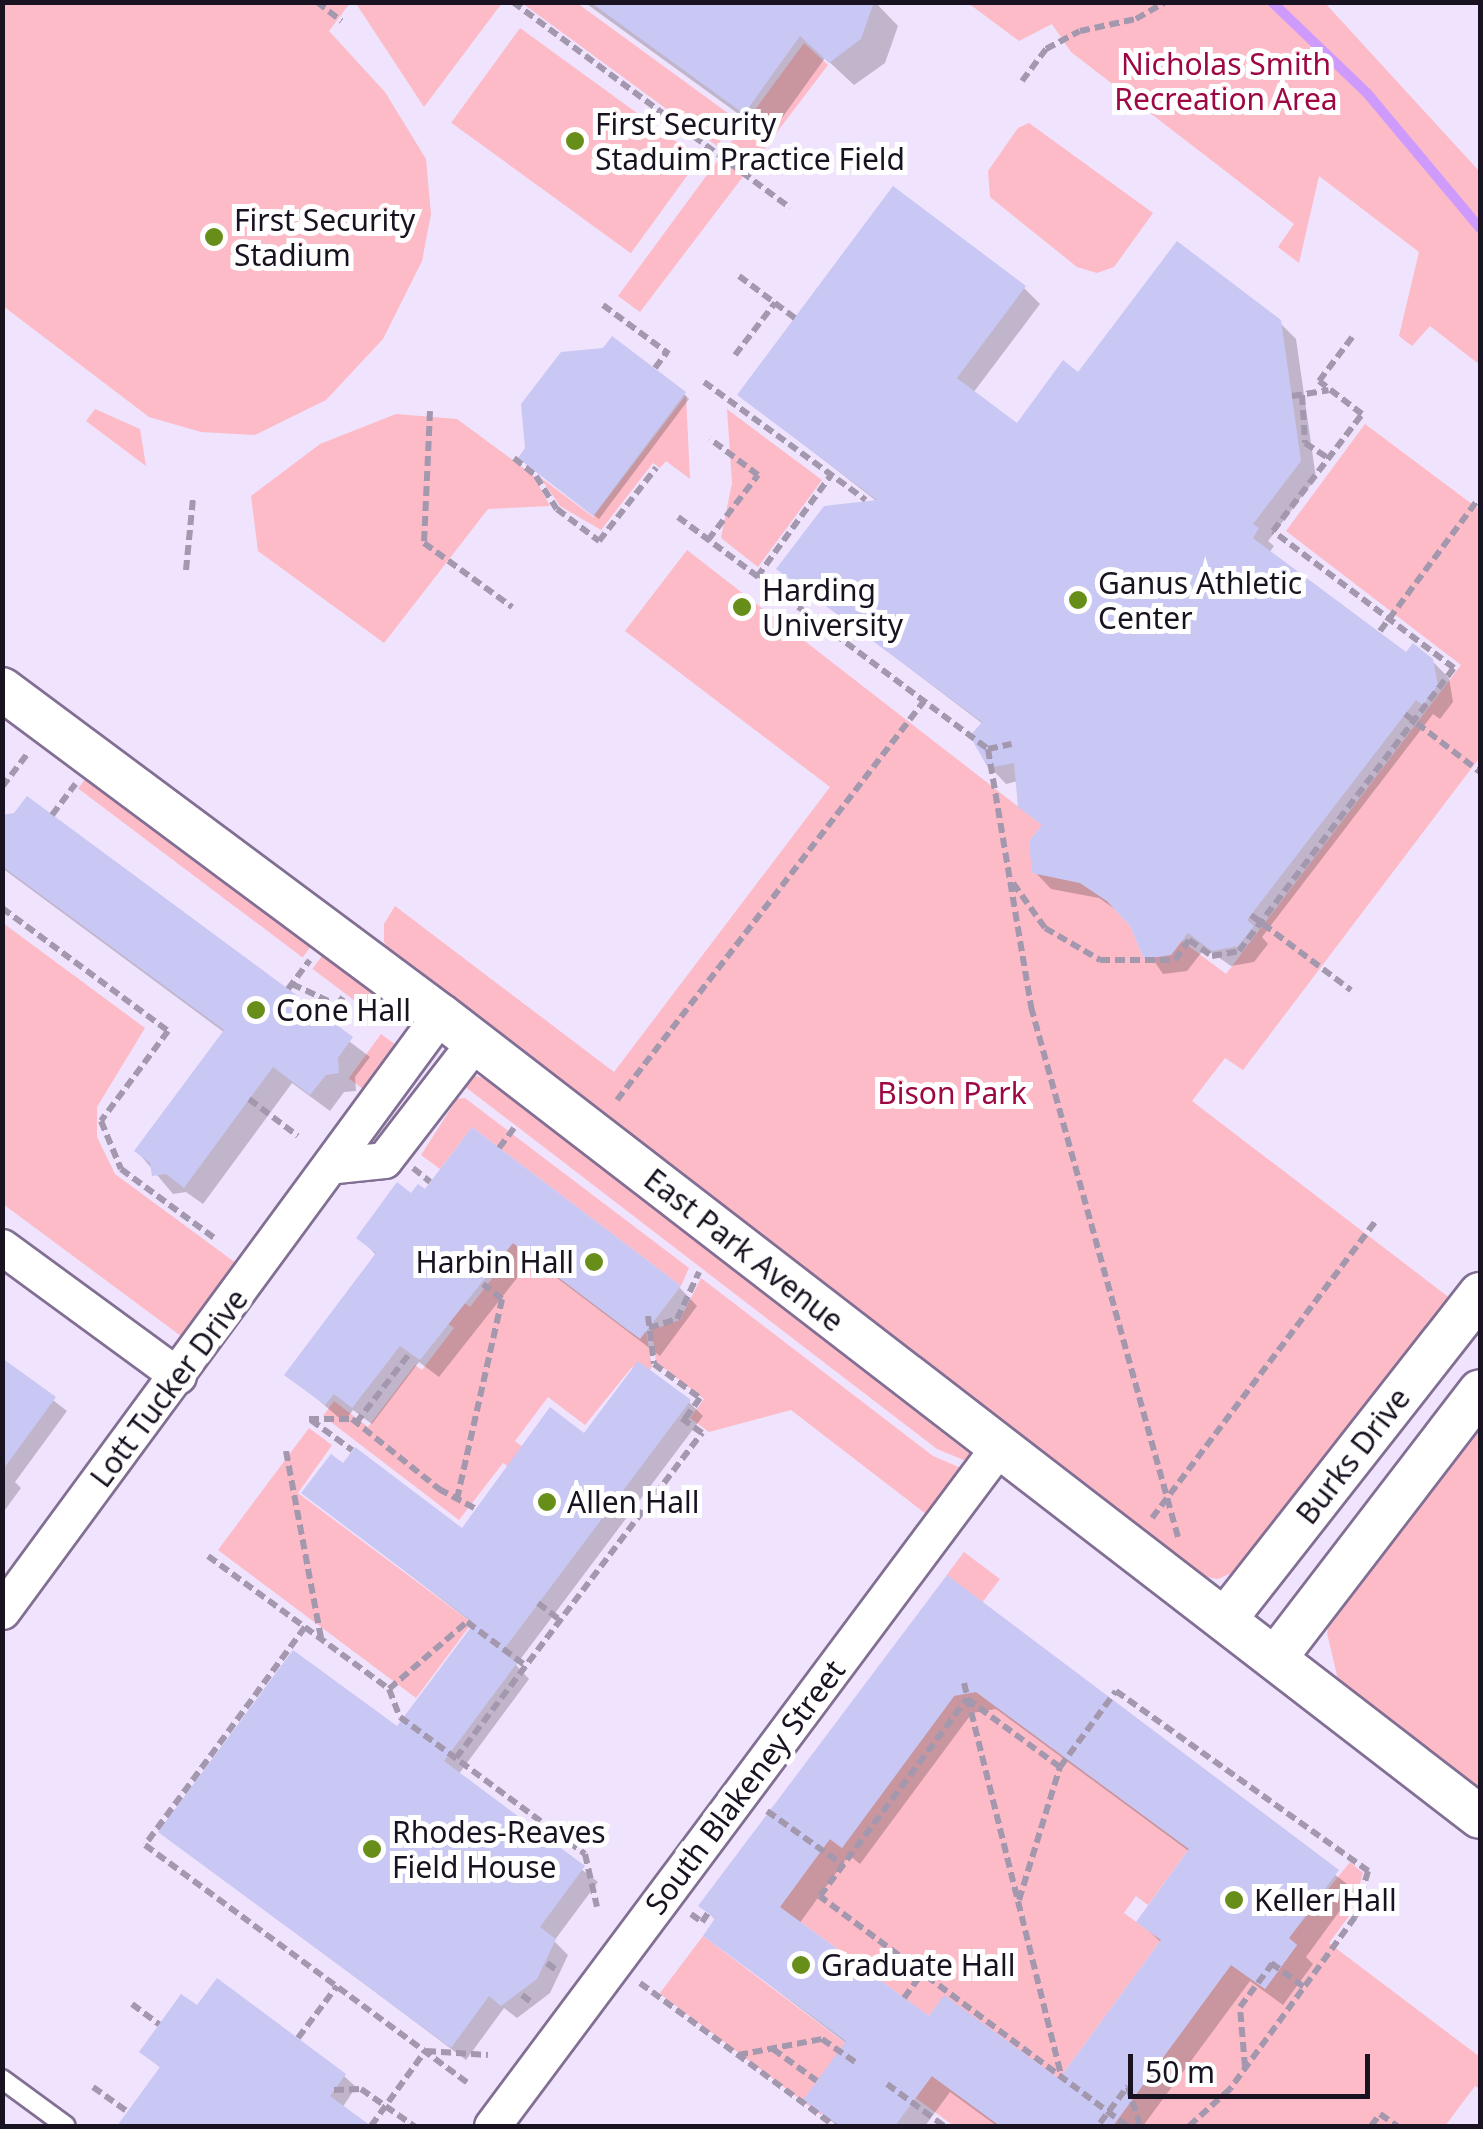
<!DOCTYPE html>
<style>
body{margin:0}
#map{position:relative;width:1483px;height:2129px;overflow:hidden;background:#f0e3fd;font-family:"Noto Sans",sans-serif}
div>[style]{position:absolute}
[style*='--x']{left:calc(var(--x)*1px);top:calc(var(--y)*1px);width:calc(var(--w)*1px);rotate:calc(var(--a)*1deg)}
.green>*{inset:0;background:#fcbbc7;transform-origin:0 0}
.shadow>*{inset:0;background:#0003}
.stream>*{height:10px;margin:-5px;padding:0 5px;transform-origin:5px;border-radius:5px;background:#ce9bfd}
.building>*{inset:0;background:#c9c7f3}
.path>*{height:6px;margin-top:-3px;transform-origin:0;background:repeating-linear-gradient(90deg,#a398ae 0 10px,transparent 0 15px)}
.roads{filter:drop-shadow(2px 0 #826f94) drop-shadow(-2px 0 #826f94) drop-shadow(0 2px #826f94) drop-shadow(0 -2px #826f94)}
.service>*{height:18px;margin:-9px;padding:0 9px;transform-origin:9px;border-radius:9px;background:#fff}
.minor>*{height:35px;margin:-17.5px;padding:0 17.5px;transform-origin:17.5px;border-radius:17.5px;background:#fff}
.tertiary>*{height:42px;margin:-21px;padding:0 21px;transform-origin:21px;border-radius:21px;background:#fff}
.dots>*{width:28px;height:28px;translate:-50% -50%;box-sizing:border-box;border:5px solid #fff;border-radius:50%}
span{translate:-50% -50%;white-space:nowrap;text-align:center;line-height:1.15;-webkit-text-stroke:10px #fff;paint-order:stroke}
.park-label{font-size:30px;color:#9d0844}
.poi-label{font-size:30px;color:#191220}
.left{translate:0 -50%;text-align:left}
.right{translate:-100% -50%;text-align:right}
.street-label{font-size:30px;color:#191220}
.frame{position:absolute;inset:0;border:5px solid #191220;pointer-events:none}
.scale{position:absolute;left:1128px;top:2054px;width:242px;height:45px;box-sizing:border-box;border:5px solid #191220;border-top:0;padding-left:12px;font-size:30px;line-height:35px;white-space:nowrap;color:#191220;-webkit-text-stroke:8px #fff;paint-order:stroke}
</style>
<div id="map">
<div class="green">
<i style="clip-path:polygon(355px 2px,502px 2px,502px 3px,424px 107px)"></i>
<i style="clip-path:polygon(2px 3px,350px 3px,329px 31px,385px 92px,426px 159px,431px 214px,422px 261px,383px 339px,326px 400px,255px 435px,201px 432px,149px 417px,3px 306px)"></i>
<i style="clip-path:polygon(522px 3px,577px 3px,736px 119px,717px 146px)"></i>
<i style="clip-path:polygon(968px 3px,1325px 3px,1480px 172px,1480px 365px,1430px 326px,1412px 346px,1399px 336px,1419px 252px,1319px 176px,1299px 263px,1278px 247px,1294px 224px,1071px 52px,1052px 24px,1019px 41px)"></i>
<i style="left:520px;top:28px;width:222px;height:117px;rotate:36deg"></i>
<i style="clip-path:polygon(804px 43px,828px 65px,640px 312px,618px 296px)"></i>
<i style="clip-path:polygon(1029px 123px,1153px 213px,1114px 267px,1097px 273px,1077px 267px,990px 197px,988px 171px,1018px 128px)"></i>
<i style="clip-path:polygon(686px 395px,690px 479px,666px 461px,660px 468px,653px 463px,601px 530px,560px 506px,540px 477px,593px 517px)"></i>
<i style="clip-path:polygon(95px 409px,140px 429px,146px 466px,86px 421px)"></i>
<i style="clip-path:polygon(727px 409px,822px 480px,758px 567px,721px 538px,732px 483px)"></i>
<i style="clip-path:polygon(396px 414px,457px 419px,533px 475px,550px 506px,488px 509px,384px 643px,258px 551px,251px 496px,320px 444px)"></i>
<i style="clip-path:polygon(1365px 424px,1480px 510px,1480px 757px,1243px 1070px,1225px 1058px,1192px 1101px,1455px 1302px,1245px 1567px,1218px 1579px,1195px 1575px,394px 958px,384px 942px,384px 924px,395px 906px,614px 1072px,830px 787px,625px 631px,687px 550px,1042px 825px,1029px 841px,1033px 873px,1080px 883px,1107px 901px,1130px 926px,1144px 959px,1171px 955px,1182px 941px,1226px 974px,1461px 665px,1286px 531px)"></i>
<i style="left:89px;top:774px;width:281px;height:18px;rotate:37deg"></i>
<i style="clip-path:polygon(3px 923px,145px 1028px,97px 1107px,97px 1137px,115px 1174px,244px 1269px,189px 1342px,3px 1204px)"></i>
<i style="left:325px;top:952px;width:83px;height:21px;rotate:37deg"></i>
<i style="left:381px;top:1034px;width:26px;height:55px;rotate:36deg"></i>
<i style="clip-path:polygon(473px 1075px,490px 1080px,971px 1455px,966px 1461px,937px 1449px,459px 1082px)"></i>
<i style="clip-path:polygon(465px 1098px,689px 1268px,681px 1286px,472px 1127px,440px 1169px,421px 1155px,457px 1099px)"></i>
<i style="clip-path:polygon(490px 1226px,629px 1331px,643px 1313px,652px 1367px,645px 1376px,632px 1367px,585px 1425px,548px 1397px,515px 1441px,547px 1466px,533px 1485px,503px 1463px,459px 1520px,323px 1416px,334px 1401px,368px 1427px,415px 1365px,422px 1370px,454px 1328px,432px 1311px,448px 1290px,470px 1307px,498px 1271px,471px 1251px)"></i>
<i style="clip-path:polygon(701px 1278px,933px 1456px,961px 1468px,926px 1514px,791px 1410px,709px 1432px,690px 1418px,704px 1399px,656px 1362px,652px 1330px,680px 1320px)"></i>
<i style="clip-path:polygon(1480px 1416px,1480px 1794px,1339px 1684px,1327px 1633px,1331px 1619px)"></i>
<i style="clip-path:polygon(309px 1428px,332px 1445px,298px 1493px,472px 1623px,416px 1698px,218px 1550px)"></i>
<i style="left:964px;top:1552px;width:45px;height:29px;rotate:37deg"></i>
<i style="clip-path:polygon(964px 1683px,1189px 1849px,1148px 1905px,1136px 1896px,1124px 1913px,1161px 1940px,1059px 2079px,944px 1996px,929px 2016px,780px 1907px,822px 1834px,842px 1848px)"></i>
<i style="clip-path:polygon(1350px 1862px,1363px 1873px,1352px 1912px,1329px 1943px,1480px 2057px,1480px 2089px,1475px 2086px,1445px 2126px,1112px 2126px,1231px 1965px,1265px 1989px,1297px 1945px,1289px 1938px)"></i>
<i style="left:703px;top:1936px;width:202px;height:72px;rotate:37deg"></i>
<i style="clip-path:polygon(907px 2058px,1000px 2126px,954px 2126px,890px 2079px)"></i>
</div>
<div class="shadow">
<i style="clip-path:polygon(584px 2px,875px 2px,898px 26px,885px 63px,854px 85px,825px 58px,769px 136px)"></i>
<i style="clip-path:polygon(1024px 288px,1040px 304px,973px 393px,1017px 426px,1079px 375px,1279px 322px,1296px 339px,1316px 478px,1268px 541px,1274px 546px,1269px 553px,1407px 655px,1432px 661px,1449px 678px,1453px 702px,1440px 719px,1433px 714px,1262px 937px,1268px 944px,1254px 962px,1231px 966px,1205px 948px,1187px 971px,1163px 974px,1122px 914px,1099px 898px,1051px 889px,1035px 872px,1044px 827px,1020px 805px,1018px 781px,1006px 784px,990px 767px,983px 724px,779px 569px,879px 503px,740px 395px)"></i>
<i style="clip-path:polygon(684px 394px,689px 399px,599px 519px,526px 463px)"></i>
<i style="clip-path:polygon(27px 799px,370px 1057px,355px 1077px,356px 1091px,344px 1092px,330px 1111px,292px 1083px,203px 1204px,186px 1192px,173px 1194px,137px 1151px,225px 1033px,2px 868px,2px 818px,15px 816px)"></i>
<i style="clip-path:polygon(411px 1196px,679px 1287px,697px 1306px,660px 1356px,532px 1259px,439px 1377px,419px 1362px,372px 1424px,353px 1410px,344px 1422px,288px 1374px,377px 1256px,359px 1237px)"></i>
<i style="clip-path:polygon(9px 1366px,67px 1411px,15px 1482px,21px 1488px,2px 1514px,2px 1374px)"></i>
<i style="clip-path:polygon(689px 1402px,703px 1416px,516px 1665px,529px 1679px,458px 1775px,598px 1882px,554px 1941px,568px 1955px,550px 1993px,517px 2018px,504px 2008px,466px 2060px,162px 1832px,397px 1730px,475px 1625px,304px 1493px,463px 1531px,585px 1437px)"></i>
<i style="clip-path:polygon(evenodd,948px 1579px,1355px 1890px,1306px 1957px,1313px 1964px,1283px 2005px,1250px 1981px,1143px 2126px,997px 2126px,950px 2092px,925px 2126px,837px 2126px,807px 2099px,847px 2044px,706px 1936px,717px 1921px,701px 1906px,948px 1579px,996px 1709px,1190px 1852px,1139px 1922px,1162px 1943px,1059px 2082px,929px 2020px,799px 1924px,849px 1855px,860px 1864px,972px 1713px,996px 1709px)"></i>
<i style="clip-path:polygon(198px 2009px,344px 2076px,356px 2087px,342px 2108px,367px 2126px,123px 2126px,162px 2069px,142px 2052px)"></i>
</div>
<div class="stream">
<i style="--x:1272;--y:2;--w:132;--a:43.8"></i>
<i style="--x:1367;--y:93;--w:176;--a:50.1"></i>
</div>
<div class="building">
<i style="clip-path:polygon(590px 2px,874px 2px,861px 39px,829px 63px,800px 36px,744px 114px)"></i>
<i style="clip-path:polygon(893px 186px,1026px 286px,957px 378px,1017px 423px,1063px 360px,1078px 372px,1177px 241px,1281px 320px,1301px 461px,1253px 524px,1259px 528px,1253px 538px,1406px 652px,1413px 643px,1433px 659px,1438px 685px,1423px 705px,1416px 700px,1247px 920px,1254px 926px,1238px 946px,1212px 951px,1188px 933px,1171px 955px,1144px 959px,1130px 926px,1107px 901px,1080px 883px,1032px 873px,1029px 841px,1042px 825px,1018px 807px,1014px 763px,988px 768px,970px 736px,982px 722px,776px 569px,824px 506px,877px 500px,737px 395px)"></i>
<i style="clip-path:polygon(612px 336px,686px 392px,593px 516px,518px 458px,525px 448px,521px 404px,561px 352px,603px 348px)"></i>
<i style="clip-path:polygon(27px 796px,353px 1037px,338px 1058px,339px 1073px,326px 1075px,310px 1095px,273px 1067px,184px 1188px,166px 1174px,152px 1176px,150px 1163px,134px 1151px,224px 1030px,2px 866px,2px 815px,14px 813px)"></i>
<i style="clip-path:polygon(472px 1127px,681px 1286px,640px 1339px,513px 1243px,420px 1360px,400px 1346px,352px 1408px,334px 1394px,325px 1405px,284px 1375px,376px 1253px,356px 1238px,397px 1182px,411px 1193px,418px 1184px,425px 1189px)"></i>
<i style="clip-path:polygon(2px 1358px,56px 1397px,2px 1471px)"></i>
<i style="clip-path:polygon(638px 1361px,691px 1400px,502px 1652px,517px 1663px,444px 1761px,585px 1866px,540px 1927px,556px 1939px,537px 1979px,501px 2006px,489px 1996px,451px 2048px,158px 1832px,293px 1650px,397px 1726px,474px 1623px,301px 1493px,331px 1454px,343px 1463px,355px 1447px,462px 1528px,550px 1407px,584px 1433px)"></i>
<i style="clip-path:polygon(evenodd,947px 1575px,1339px 1870px,1289px 1938px,1297px 1945px,1265px 1989px,1231px 1965px,1113px 2126px,1000px 2126px,932px 2076px,895px 2126px,840px 2126px,803px 2100px,846px 2041px,703px 1936px,715px 1918px,698px 1906px,947px 1575px,976px 1692px,1189px 1849px,1136px 1922px,1161px 1940px,1059px 2079px,944px 1995px,929px 2016px,780px 1907px,830px 1839px,842px 1848px,954px 1696px,976px 1692px)"></i>
<i style="clip-path:polygon(217px 1978px,346px 2074px,330px 2096px,371px 2126px,117px 2126px,160px 2067px,139px 2052px,181px 1994px,197px 2005px)"></i>
</div>
<div class="path">
<i style="--x:317;--y:2;--w:31;--a:38"></i>
<i style="--x:513;--y:2;--w:345;--a:36.6"></i>
<i style="--x:1022;--y:81;--w:40;--a:-53"></i>
<i style="--x:1046;--y:49;--w:38;--a:-28"></i>
<i style="--x:1080;--y:31;--w:57;--a:-12.1"></i>
<i style="--x:1136;--y:19;--w:34;--a:-30"></i>
<i style="--x:739;--y:276;--w:70;--a:36.9"></i>
<i style="--x:603;--y:305;--w:82;--a:36.6"></i>
<i style="--x:735;--y:355;--w:66;--a:-52.4"></i>
<i style="--x:655;--y:368;--w:20;--a:-53"></i>
<i style="--x:704;--y:382;--w:200;--a:36.1"></i>
<i style="--x:1302;--y:395;--w:48;--a:86.4"></i>
<i style="--x:1305;--y:443;--w:27;--a:33"></i>
<i style="--x:1292;--y:396;--w:37;--a:-9"></i>
<i style="--x:430;--y:411;--w:132;--a:92.6"></i>
<i style="--x:424;--y:543;--w:109;--a:36"></i>
<i style="--x:514;--y:458;--w:28;--a:39"></i>
<i style="--x:536;--y:476;--w:39;--a:58"></i>
<i style="--x:557;--y:509;--w:53;--a:37.3"></i>
<i style="--x:599;--y:541;--w:93;--a:-52"></i>
<i style="--x:678;--y:517;--w:387;--a:36.8"></i>
<i style="--x:988;--y:749;--w:262;--a:80.5"></i>
<i style="--x:1031;--y:1007;--w:550;--a:74.5"></i>
<i style="--x:708;--y:540;--w:82;--a:-52.4"></i>
<i style="--x:758;--y:475;--w:60;--a:-143.1"></i>
<i style="--x:186;--y:570;--w:72;--a:-84.4"></i>
<i style="--x:757;--y:577;--w:126;--a:-54"></i>
<i style="--x:1380;--y:631;--w:162;--a:-53.3"></i>
<i style="--x:1405;--y:714;--w:95;--a:37.7"></i>
<i style="--x:988;--y:749;--w:24;--a:-12"></i>
<i style="--x:2;--y:787;--w:43;--a:-52.6"></i>
<i style="--x:52;--y:815;--w:39;--a:-53"></i>
<i style="--x:1013;--y:883;--w:55;--a:54.6"></i>
<i style="--x:1045;--y:928;--w:64;--a:30.2"></i>
<i style="--x:1100;--y:960;--w:75;--a:0"></i>
<i style="--x:1175;--y:960;--w:24;--a:-55"></i>
<i style="--x:1189;--y:940;--w:28;--a:35"></i>
<i style="--x:1212;--y:956;--w:27;--a:-10"></i>
<i style="--x:1239;--y:951;--w:355;--a:-52.8"></i>
<i style="--x:1454;--y:668;--w:227;--a:-142.9"></i>
<i style="--x:1273;--y:531;--w:147;--a:-52.7"></i>
<i style="--x:1362;--y:414;--w:54;--a:-142.5"></i>
<i style="--x:1319;--y:381;--w:56;--a:-52.9"></i>
<i style="--x:2;--y:908;--w:207;--a:36.5"></i>
<i style="--x:168;--y:1031;--w:112;--a:126.7"></i>
<i style="--x:101;--y:1121;--w:52;--a:67.4"></i>
<i style="--x:121;--y:1169;--w:119;--a:36.5"></i>
<i style="--x:1251;--y:915;--w:125;--a:36.9"></i>
<i style="--x:292;--y:984;--w:50;--a:25"></i>
<i style="--x:337;--y:1005;--w:10;--a:-53"></i>
<i style="--x:288;--y:989;--w:36;--a:-53"></i>
<i style="--x:249;--y:1099;--w:61;--a:37.1"></i>
<i style="--x:617;--y:1100;--w:503;--a:-52.42"></i>
<i style="--x:499;--y:1148;--w:25;--a:-53"></i>
<i style="--x:413;--y:1168;--w:22;--a:39"></i>
<i style="--x:648;--y:1316;--w:48;--a:82.9"></i>
<i style="--x:654;--y:1364;--w:57;--a:36.5"></i>
<i style="--x:700;--y:1398;--w:27;--a:126"></i>
<i style="--x:649;--y:1328;--w:29;--a:-18"></i>
<i style="--x:677;--y:1319;--w:52;--a:-64.9"></i>
<i style="--x:309;--y:1419;--w:43;--a:0"></i>
<i style="--x:352;--y:1419;--w:112;--a:38.8"></i>
<i style="--x:439;--y:1489;--w:42;--a:28.4"></i>
<i style="--x:311;--y:1420;--w:51;--a:36.2"></i>
<i style="--x:356;--y:1423;--w:88;--a:-52.4"></i>
<i style="--x:286;--y:1451;--w:190;--a:79.4"></i>
<i style="--x:457;--y:1499;--w:205;--a:-77.3"></i>
<i style="--x:502;--y:1299;--w:24;--a:-142"></i>
<i style="--x:1152;--y:1518;--w:372;--a:-53"></i>
<i style="--x:208;--y:1556;--w:225;--a:36.3"></i>
<i style="--x:389;--y:1689;--w:30;--a:69"></i>
<i style="--x:400;--y:1717;--w:230;--a:36.5"></i>
<i style="--x:585;--y:1854;--w:54;--a:77.2"></i>
<i style="--x:538;--y:1603;--w:28;--a:38"></i>
<i style="--x:305;--y:1627;--w:270;--a:126.3"></i>
<i style="--x:145;--y:1845;--w:400;--a:36.4"></i>
<i style="--x:964;--y:1683;--w:405;--a:76.1"></i>
<i style="--x:389;--y:1689;--w:103;--a:-40.7"></i>
<i style="--x:467;--y:1622;--w:74;--a:36.7"></i>
<i style="--x:456;--y:1758;--w:408;--a:-52.9"></i>
<i style="--x:702;--y:1433;--w:29;--a:-144"></i>
<i style="--x:767;--y:1811;--w:93;--a:35.4"></i>
<i style="--x:1019;--y:1900;--w:139;--a:-72.9"></i>
<i style="--x:691;--y:1914;--w:14;--a:36"></i>
<i style="--x:702;--y:1922;--w:11;--a:-56"></i>
<i style="--x:547;--y:1963;--w:15;--a:37"></i>
<i style="--x:1271;--y:1963;--w:41;--a:36"></i>
<i style="--x:640;--y:1983;--w:242;--a:36.3"></i>
<i style="--x:522;--y:1995;--w:15;--a:37"></i>
<i style="--x:904;--y:1998;--w:31;--a:-54"></i>
<i style="--x:132;--y:2004;--w:34;--a:37"></i>
<i style="--x:298;--y:2038;--w:65;--a:-53.1"></i>
<i style="--x:773;--y:2049;--w:54;--a:36"></i>
<i style="--x:426;--y:2051;--w:62;--a:3.7"></i>
<i style="--x:738;--y:2055;--w:86;--a:-10.8"></i>
<i style="--x:822;--y:2039;--w:44;--a:34.8"></i>
<i style="--x:1245;--y:2067;--w:60;--a:-94.8"></i>
<i style="--x:1240;--y:2007;--w:54;--a:-53.3"></i>
<i style="--x:887;--y:2084;--w:71;--a:36.4"></i>
<i style="--x:93;--y:2087;--w:43;--a:35.5"></i>
<i style="--x:1128;--y:2087;--w:41;--a:72.9"></i>
<i style="--x:334;--y:2090;--w:27;--a:-2"></i>
<i style="--x:361;--y:2089;--w:65;--a:34.9"></i>
<i style="--x:1100;--y:2123;--w:46;--a:-52.9"></i>
<i style="--x:371;--y:2126;--w:92;--a:-54.2"></i>
<i style="--x:1127;--y:2126;--w:384;--a:-143.2"></i>
<i style="--x:820;--y:1896;--w:246;--a:-53.3"></i>
<i style="--x:967;--y:1699;--w:115;--a:36.2"></i>
<i style="--x:1060;--y:1767;--w:94;--a:-53.6"></i>
<i style="--x:1116;--y:1691;--w:310;--a:35.5"></i>
<i style="--x:1368;--y:1871;--w:48;--a:105.8"></i>
<i style="--x:1355;--y:1917;--w:213;--a:126"></i>
<i style="--x:1230;--y:2089;--w:55;--a:137.9"></i>
<i style="--x:1371;--y:2126;--w:15;--a:-53"></i>
<i style="--x:1380;--y:2114;--w:21;--a:35"></i>
</div>
<div class="roads">
<div class="service">
<i style="--x:2;--y:2079;--w:79;--a:36.3"></i>
</div>
<div class="minor">
<i style="--x:336;--y:1165;--w:48;--a:-5.9"></i>
<i style="--x:384;--y:1160;--w:149;--a:-52.4"></i>
<i style="--x:2;--y:1247;--w:218;--a:36.2"></i>
<i style="--x:2;--y:1611;--w:740;--a:-53.69"></i>
<i style="--x:492;--y:2126;--w:846;--a:-53.27"></i>
</div>
<div class="tertiary">
<i style="--x:2;--y:689;--w:546;--a:36.66"></i>
<i style="--x:440;--y:1015;--w:1313;--a:37.64"></i>
<i style="--x:1226;--y:1618;--w:412;--a:-51.9"></i>
<i style="--x:1276;--y:1657;--w:335;--a:-52.5"></i>
</div>
</div>
<div class="dots">
<i style="left:575px;top:141px;background:#688e1a"></i>
<i style="left:214px;top:237px;background:#688e1a"></i>
<i style="left:1078px;top:600px;background:#688e1a"></i>
<i style="left:742px;top:607px;background:#688e1a"></i>
<i style="left:256px;top:1010px;background:#688e1a"></i>
<i style="left:594px;top:1262px;background:#688e1a"></i>
<i style="left:547px;top:1502px;background:#688e1a"></i>
<i style="left:372px;top:1849px;background:#688e1a"></i>
<i style="left:1234px;top:1900px;background:#688e1a"></i>
<i style="left:801px;top:1965px;background:#688e1a"></i>
</div>
<div class="park-label">
<span style="left:1226px;top:81px">Nicholas Smith<br>Recreation Area</span>
<span style="left:952px;top:1093px">Bison Park</span>
</div>
<div class="poi-label">
<span class="left" style="left:595px;top:141px">First Security<br>Staduim Practice Field</span>
<span class="left" style="left:234px;top:237px">First Security<br>Stadium</span>
<span class="left" style="left:1098px;top:600px">Ganus Athletic<br>Center</span>
<span class="left" style="left:762px;top:607px">Harding<br>University</span>
<span class="left" style="left:276px;top:1010px">Cone Hall</span>
<span class="right" style="left:574px;top:1262px">Harbin Hall</span>
<span class="left" style="left:567px;top:1502px">Allen Hall</span>
<span class="left" style="left:392px;top:1849px">Rhodes-Reaves<br>Field House</span>
<span class="left" style="left:1254px;top:1900px">Keller Hall</span>
<span class="left" style="left:821px;top:1965px">Graduate Hall</span>
</div>
<div class="street-label">
<span style="left:744px;top:1250px;rotate:38deg">East Park Avenue</span>
<span style="left:169px;top:1388px;rotate:-53deg">Lott Tucker Drive</span>
<span style="left:1353px;top:1456px;rotate:-52deg">Burks Drive</span>
<span style="left:745px;top:1787px;rotate:-53deg">South Blakeney Street</span>
</div>
<div class="frame"></div>
<div class="scale">50 m</div>
</div>
